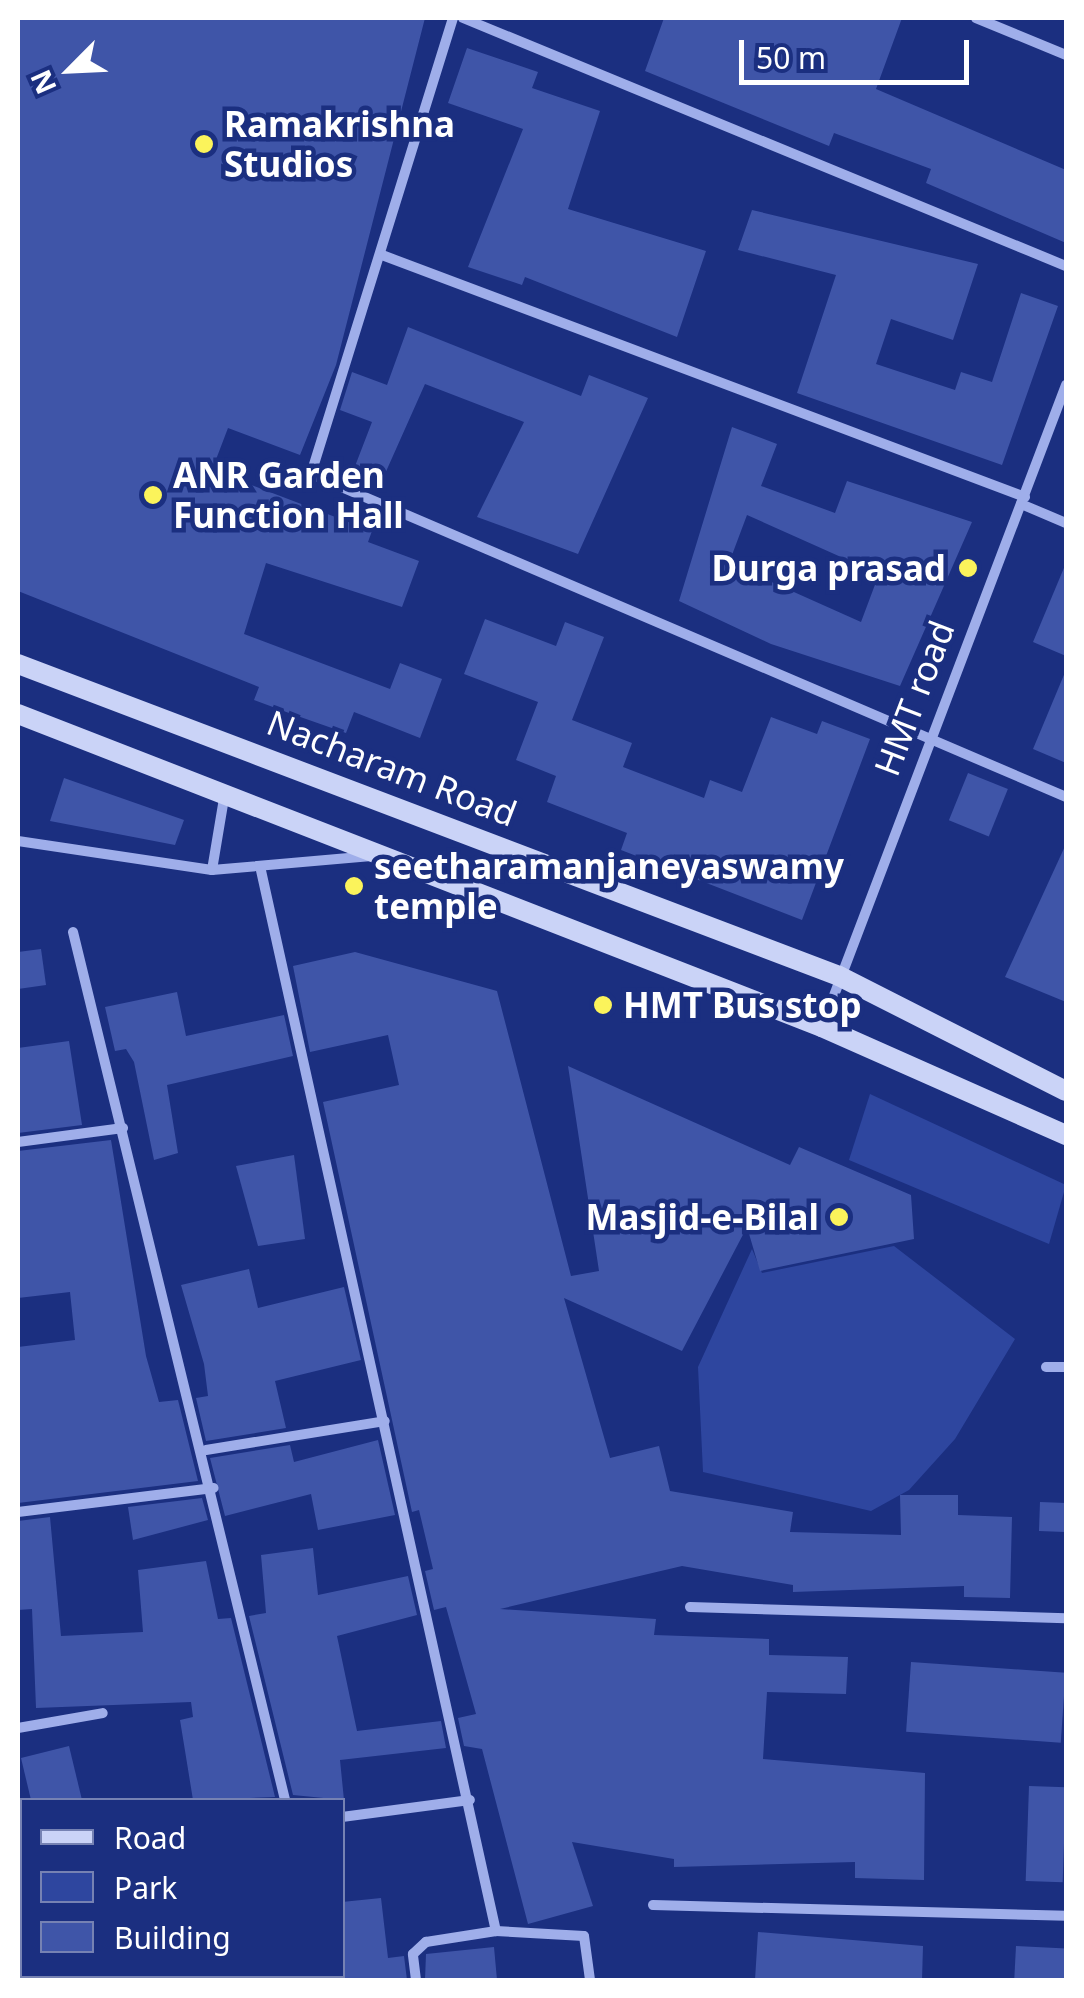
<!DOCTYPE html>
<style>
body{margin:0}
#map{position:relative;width:1084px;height:1998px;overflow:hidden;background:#1b2f80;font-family:"Noto Sans",sans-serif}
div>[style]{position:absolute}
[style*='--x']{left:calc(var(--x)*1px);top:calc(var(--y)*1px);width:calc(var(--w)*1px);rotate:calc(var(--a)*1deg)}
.green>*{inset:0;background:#2e469f}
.building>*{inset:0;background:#3f55a8;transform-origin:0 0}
.street>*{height:10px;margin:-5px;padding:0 5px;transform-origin:5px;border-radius:5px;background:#9faeea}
.secondary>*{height:20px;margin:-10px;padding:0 10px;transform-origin:10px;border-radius:10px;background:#cad3f7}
.dots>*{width:28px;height:28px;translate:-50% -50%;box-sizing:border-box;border:5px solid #1b2f80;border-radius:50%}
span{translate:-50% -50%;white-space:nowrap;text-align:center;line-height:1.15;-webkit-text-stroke:9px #1b2f80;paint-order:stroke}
.poi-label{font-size:35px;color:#fff;font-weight:700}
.left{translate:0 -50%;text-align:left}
.right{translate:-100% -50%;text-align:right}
.street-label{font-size:35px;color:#fff}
.frame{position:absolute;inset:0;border:20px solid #fff;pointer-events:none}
.legend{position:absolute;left:20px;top:1798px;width:325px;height:180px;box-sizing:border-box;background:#1b2f80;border:2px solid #7682b3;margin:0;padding:12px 18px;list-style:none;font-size:30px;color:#fff}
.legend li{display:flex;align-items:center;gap:20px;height:50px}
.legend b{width:50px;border:2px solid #7682b3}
.north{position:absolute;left:20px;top:20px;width:100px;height:100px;-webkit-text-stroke:8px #1b2f80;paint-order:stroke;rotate:246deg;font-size:28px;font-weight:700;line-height:40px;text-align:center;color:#fff}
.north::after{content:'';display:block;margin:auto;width:35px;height:45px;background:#fff;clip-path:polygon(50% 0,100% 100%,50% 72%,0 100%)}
.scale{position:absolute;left:739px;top:40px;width:230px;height:45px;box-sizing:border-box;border:5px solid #fff;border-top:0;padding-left:12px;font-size:30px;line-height:35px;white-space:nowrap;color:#fff;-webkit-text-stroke:8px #1b2f80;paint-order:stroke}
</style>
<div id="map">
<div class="green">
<i style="clip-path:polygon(870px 1094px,1066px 1185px,1049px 1244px,849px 1160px)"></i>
<i style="clip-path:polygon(894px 1246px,1015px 1339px,955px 1439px,909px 1490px,871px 1511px,703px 1472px,698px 1367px,752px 1249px,762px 1273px)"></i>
</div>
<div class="building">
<i style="clip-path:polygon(18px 18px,425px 18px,336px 365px,300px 455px,228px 428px,212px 470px,372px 531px,368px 542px,419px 561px,402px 607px,266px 563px,244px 634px,390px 689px,400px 663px,442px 679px,420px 738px,354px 712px,346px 733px,289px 713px,254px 700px,259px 687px,18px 591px)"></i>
<i style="clip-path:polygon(664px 18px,902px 18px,876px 89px,1066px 170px,1066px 243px,926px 183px,931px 169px,834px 133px,829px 146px,645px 71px)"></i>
<i style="clip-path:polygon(467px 48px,538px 72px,532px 88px,600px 111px,568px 209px,706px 251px,677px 337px,525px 277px,522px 285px,468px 267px,523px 129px,448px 103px)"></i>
<i style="clip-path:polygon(752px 210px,978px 264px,953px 340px,891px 319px,876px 364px,955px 390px,961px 372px,992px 382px,1021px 293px,1058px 306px,1002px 465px,797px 393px,836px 275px,738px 250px)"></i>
<i style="clip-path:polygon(408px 327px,581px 396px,589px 375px,648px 398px,578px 554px,477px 517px,524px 422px,425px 384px,380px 485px,352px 474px,372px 422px,340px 410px,352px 372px,387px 385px)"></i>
<i style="clip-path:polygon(evenodd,732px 427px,777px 444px,761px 486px,835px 513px,847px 481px,972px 522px,900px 686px,771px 644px,679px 601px,732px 427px,747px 515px,879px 574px,861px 622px,729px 563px,747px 515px)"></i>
<i style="clip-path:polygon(1066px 563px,1066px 656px,1033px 642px)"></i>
<i style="clip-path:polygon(485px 619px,556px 646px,565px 622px,604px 637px,572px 720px,632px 743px,623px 767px,704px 798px,710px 780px,742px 792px,771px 717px,817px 734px,822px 721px,870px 739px,802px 920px,621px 850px,627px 833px,547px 802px,556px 776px,516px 760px,538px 702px,464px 674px)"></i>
<i style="clip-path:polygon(1066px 670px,1066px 763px,1033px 749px)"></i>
<i style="left:968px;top:773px;width:43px;height:51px;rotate:22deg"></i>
<i style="clip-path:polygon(64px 778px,184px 820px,175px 845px,50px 821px)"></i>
<i style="clip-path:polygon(1066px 844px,1066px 1002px,1005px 977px)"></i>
<i style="clip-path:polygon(41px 949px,46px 985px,18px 989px,18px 952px)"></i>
<i style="clip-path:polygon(355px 952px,497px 991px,571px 1276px,599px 1271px,568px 1066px,790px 1165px,799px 1147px,911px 1195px,914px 1239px,760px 1271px,747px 1227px,682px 1351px,564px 1298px,610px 1458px,659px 1446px,670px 1491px,793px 1512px,790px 1532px,901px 1535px,900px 1495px,958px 1495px,958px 1515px,1012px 1517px,1010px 1598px,964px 1597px,964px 1586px,793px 1592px,793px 1585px,682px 1566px,500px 1609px,656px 1619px,654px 1635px,769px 1639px,769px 1655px,848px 1657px,846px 1694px,767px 1692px,763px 1759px,925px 1773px,924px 1880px,855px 1878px,855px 1862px,674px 1867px,674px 1859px,572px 1842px,593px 1906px,528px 1924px,482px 1749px,464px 1746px,458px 1718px,476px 1714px,446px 1607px,434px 1610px,425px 1571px,433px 1569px,419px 1510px,412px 1512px,323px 1102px,399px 1085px,388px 1035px,310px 1052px,293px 966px)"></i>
<i style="clip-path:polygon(177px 992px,186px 1036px,284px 1015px,293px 1056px,167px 1085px,178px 1153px,154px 1160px,134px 1062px,126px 1049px,115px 1051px,105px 1007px)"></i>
<i style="clip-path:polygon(69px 1041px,82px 1125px,18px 1133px,18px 1048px)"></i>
<i style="clip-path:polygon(111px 1140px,146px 1356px,159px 1402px,178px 1400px,198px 1481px,18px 1503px,18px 1347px,75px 1340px,70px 1292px,18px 1298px,18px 1151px)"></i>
<i style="clip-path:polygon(294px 1155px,305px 1239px,258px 1246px,236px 1166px)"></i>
<i style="clip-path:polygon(249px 1269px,258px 1308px,344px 1287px,361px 1360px,275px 1381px,286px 1428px,206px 1441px,196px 1398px,208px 1396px,204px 1364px,181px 1285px)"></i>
<i style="clip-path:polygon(378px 1440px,395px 1515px,318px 1530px,311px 1494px,225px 1516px,210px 1458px,290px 1445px,294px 1462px)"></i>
<i style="clip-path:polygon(202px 1498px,208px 1520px,133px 1540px,128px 1507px)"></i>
<i style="left:1040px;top:1502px;width:26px;height:29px;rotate:2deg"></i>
<i style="clip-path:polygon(50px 1517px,61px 1636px,143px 1632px,138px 1570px,206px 1561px,218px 1619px,231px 1618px,275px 1797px,193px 1800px,180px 1720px,193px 1717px,191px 1702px,36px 1708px,32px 1609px,18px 1610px,18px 1521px)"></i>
<i style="clip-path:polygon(313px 1548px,318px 1595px,408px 1576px,417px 1615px,337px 1636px,357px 1731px,441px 1721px,446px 1748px,340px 1760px,344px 1800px,293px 1795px,249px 1616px,266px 1613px,261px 1555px)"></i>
<i style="left:911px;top:1662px;width:155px;height:70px;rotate:4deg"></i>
<i style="clip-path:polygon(69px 1746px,82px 1800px,31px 1800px,21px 1758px)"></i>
<i style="left:1029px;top:1786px;width:37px;height:95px;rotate:2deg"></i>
<i style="clip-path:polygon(381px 1898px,388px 1958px,404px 1956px,407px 1980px,332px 1980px,342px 1976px,342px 1902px)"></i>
<i style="clip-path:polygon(758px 1932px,923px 1946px,922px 1980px,755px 1980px)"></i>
<i style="left:1016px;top:1946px;width:50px;height:34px;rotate:3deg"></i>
<i style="clip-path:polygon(494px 1947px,497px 1980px,425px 1980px,426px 1954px)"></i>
</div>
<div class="street">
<i style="--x:453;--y:18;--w:478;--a:107.3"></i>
<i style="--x:311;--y:474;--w:821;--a:23.16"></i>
<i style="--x:463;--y:18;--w:652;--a:22.36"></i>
<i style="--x:976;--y:18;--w:97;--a:22.3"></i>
<i style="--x:382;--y:255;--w:687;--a:20.62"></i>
<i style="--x:1021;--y:504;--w:49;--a:22.9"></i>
<i style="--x:18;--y:841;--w:196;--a:8.5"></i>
<i style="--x:212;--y:870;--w:160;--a:-5"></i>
<i style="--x:260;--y:866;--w:1091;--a:77.51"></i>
<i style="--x:212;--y:870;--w:73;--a:-80.5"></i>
<i style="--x:73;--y:932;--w:894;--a:76.27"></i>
<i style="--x:822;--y:1027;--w:687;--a:-69.19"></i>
<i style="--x:18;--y:1142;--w:106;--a:-7.6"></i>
<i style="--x:1046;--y:1367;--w:20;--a:0"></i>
<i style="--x:206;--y:1450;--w:181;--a:-9.2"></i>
<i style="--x:18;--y:1512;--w:197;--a:-7"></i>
<i style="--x:690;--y:1607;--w:376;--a:1.7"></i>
<i style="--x:18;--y:1728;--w:86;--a:-10"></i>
<i style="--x:342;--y:1817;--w:129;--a:-7.6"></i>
<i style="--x:18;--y:1844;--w:4;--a:0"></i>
<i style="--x:653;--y:1905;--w:413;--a:1.5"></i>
<i style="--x:416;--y:1980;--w:26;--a:-97"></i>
<i style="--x:413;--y:1954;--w:18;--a:-43"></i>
<i style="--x:426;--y:1942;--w:71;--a:-8.9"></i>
<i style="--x:496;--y:1931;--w:88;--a:3.3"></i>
<i style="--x:584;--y:1936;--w:44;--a:82.2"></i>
</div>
<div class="secondary">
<i style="--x:18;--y:664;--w:878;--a:20.81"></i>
<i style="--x:839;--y:976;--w:254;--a:26.9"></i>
<i style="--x:18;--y:714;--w:863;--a:21.27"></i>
<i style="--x:822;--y:1027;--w:267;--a:23.9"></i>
</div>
<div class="dots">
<i style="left:204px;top:144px;background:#fbf35b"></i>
<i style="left:153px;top:495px;background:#fbf35b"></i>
<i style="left:968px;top:568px;background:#fbf35b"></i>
<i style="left:354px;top:886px;background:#fbf35b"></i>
<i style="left:603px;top:1005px;background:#fbf35b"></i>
<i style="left:839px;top:1217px;background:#fbf35b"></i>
</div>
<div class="poi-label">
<span class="left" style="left:224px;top:144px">Ramakrishna<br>Studios</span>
<span class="left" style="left:173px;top:495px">ANR Garden<br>Function Hall</span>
<span class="right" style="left:946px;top:568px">Durga prasad</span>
<span class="left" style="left:374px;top:886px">seetharamanjaneyaswamy<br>temple</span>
<span class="left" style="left:623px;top:1005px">HMT Bus stop</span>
<span class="right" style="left:819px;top:1217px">Masjid-e-Bilal</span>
</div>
<div class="street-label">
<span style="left:914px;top:698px;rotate:-69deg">HMT road</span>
<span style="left:392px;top:768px;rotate:21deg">Nacharam Road</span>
</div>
<div class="frame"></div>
<ul class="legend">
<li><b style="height:12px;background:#cad3f7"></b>Road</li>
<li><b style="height:28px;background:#2e469f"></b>Park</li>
<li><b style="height:28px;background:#3f55a8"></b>Building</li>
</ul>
<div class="north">N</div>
<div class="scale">50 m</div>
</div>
